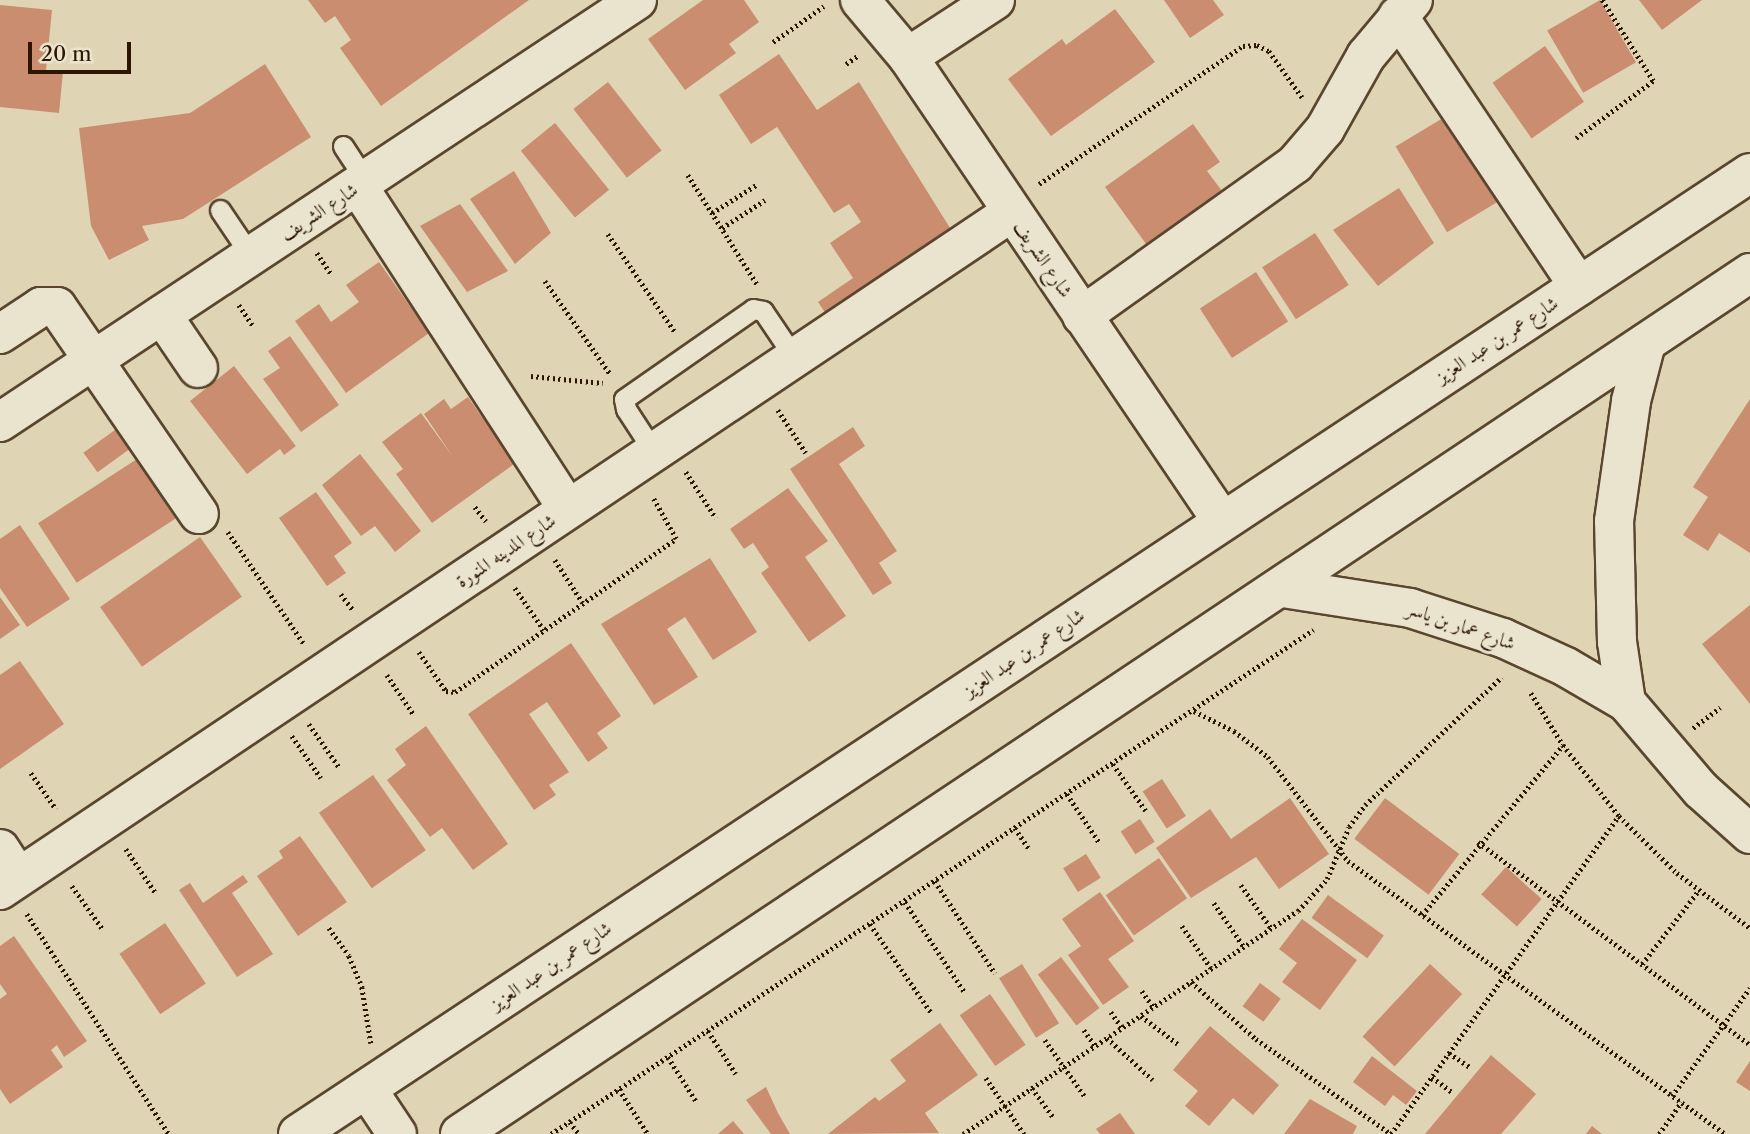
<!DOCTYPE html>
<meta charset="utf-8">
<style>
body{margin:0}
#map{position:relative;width:1750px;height:1134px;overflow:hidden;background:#dfd5b5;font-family:"Libre Caslon Text",Amiri,serif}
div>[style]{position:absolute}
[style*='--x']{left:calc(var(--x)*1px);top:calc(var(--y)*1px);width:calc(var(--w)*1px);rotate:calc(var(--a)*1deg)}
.building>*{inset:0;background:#ca8d70;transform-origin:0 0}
.path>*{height:4.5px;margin-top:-2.25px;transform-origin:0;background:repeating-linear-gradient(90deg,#2d1601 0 2px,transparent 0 5.5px)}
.roads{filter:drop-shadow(2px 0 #5a462e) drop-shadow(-2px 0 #5a462e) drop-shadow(0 2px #5a462e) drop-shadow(0 -2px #5a462e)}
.service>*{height:19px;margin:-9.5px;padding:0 9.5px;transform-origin:9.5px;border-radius:9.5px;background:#eae4cf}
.minor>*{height:38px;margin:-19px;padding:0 19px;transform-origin:19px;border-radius:19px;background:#eae4cf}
.tertiary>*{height:38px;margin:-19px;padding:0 19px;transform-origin:19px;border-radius:19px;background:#eae4cf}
span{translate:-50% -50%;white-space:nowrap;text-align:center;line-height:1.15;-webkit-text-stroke:6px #eae4cf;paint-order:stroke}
.street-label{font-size:19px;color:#2d1601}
.scale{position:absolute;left:28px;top:42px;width:103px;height:32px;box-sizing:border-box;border:4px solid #2d1601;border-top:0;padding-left:9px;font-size:21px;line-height:24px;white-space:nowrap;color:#2d1601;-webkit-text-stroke:5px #eae4cf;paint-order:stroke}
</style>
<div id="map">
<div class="building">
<i style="clip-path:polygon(308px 0,529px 0,381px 106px,340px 48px,351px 40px,335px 16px,325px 23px)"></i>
<i style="clip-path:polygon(703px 0,744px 0,759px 22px,729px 44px,736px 53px,685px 90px,648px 39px)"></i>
<i style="clip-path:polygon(1164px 0,1213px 0,1224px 15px,1190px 38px)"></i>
<i style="left:1600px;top:0;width:72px;height:61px;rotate:60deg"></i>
<i style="clip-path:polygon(1639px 0,1702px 0,1662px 30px)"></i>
<i style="clip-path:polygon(0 5px,52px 10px,46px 70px,63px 72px,59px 113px,0 107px)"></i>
<i style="clip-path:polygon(1115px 9px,1155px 62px,1051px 136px,1008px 79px,1062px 39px,1066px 45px)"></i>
<i style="left:1545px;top:46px;width:68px;height:64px;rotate:55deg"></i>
<i style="clip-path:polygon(779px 54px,817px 110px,859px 82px,955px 236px,830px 320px,818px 302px,853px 278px,830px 243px,861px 222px,849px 204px,834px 213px,777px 127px,751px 144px,719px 95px)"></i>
<i style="clip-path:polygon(265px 64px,311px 137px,183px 219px,142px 226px,149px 240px,109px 260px,91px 226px,79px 128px,190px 113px)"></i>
<i style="left:608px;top:82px;width:87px;height:44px;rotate:52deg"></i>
<i style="left:1453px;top:112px;width:100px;height:67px;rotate:59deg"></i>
<i style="left:555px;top:123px;width:86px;height:44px;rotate:51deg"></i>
<i style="clip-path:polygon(1193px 124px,1220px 162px,1207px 171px,1222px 191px,1146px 244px,1105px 187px)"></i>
<i style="clip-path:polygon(514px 171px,551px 233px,515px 264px,470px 199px)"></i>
<i style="clip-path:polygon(1399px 188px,1434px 243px,1378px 286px,1333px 230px)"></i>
<i style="clip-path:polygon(460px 204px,508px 271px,467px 292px,420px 226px)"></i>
<i style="left:1315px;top:233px;width:62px;height:63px;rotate:57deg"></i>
<i style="clip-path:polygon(379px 262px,429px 333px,346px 393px,295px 321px,319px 304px,331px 322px,359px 302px,346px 285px)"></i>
<i style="left:1256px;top:272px;width:59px;height:67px;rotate:57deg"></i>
<i style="clip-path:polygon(290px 336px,339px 405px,301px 432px,263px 379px,280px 368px,268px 351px)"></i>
<i style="clip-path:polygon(234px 366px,296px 446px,284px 455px,280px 449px,247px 474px,190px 401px)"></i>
<i style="clip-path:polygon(468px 397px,482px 417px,488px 413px,521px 459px,432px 523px,396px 474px,403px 469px,382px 442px,421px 413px,453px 457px,424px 414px,444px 399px,451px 409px)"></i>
<i style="clip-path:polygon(1750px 399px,1750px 553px,1719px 533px,1708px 551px,1683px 535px,1708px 497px,1693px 487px)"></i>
<i style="left:119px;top:427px;width:24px;height:44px;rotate:54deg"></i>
<i style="clip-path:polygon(853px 427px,865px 446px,839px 464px,897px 551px,879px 563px,892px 583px,873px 595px,790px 469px)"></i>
<i style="clip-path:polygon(360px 454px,421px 531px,395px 552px,375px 526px,361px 536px,322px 485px)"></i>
<i style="left:137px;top:459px;width:71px;height:118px;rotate:57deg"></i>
<i style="clip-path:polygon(788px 488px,828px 541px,805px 557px,846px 616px,809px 642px,761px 573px,769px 567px,753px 543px,744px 549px,730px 529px)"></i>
<i style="clip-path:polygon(316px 492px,352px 543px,334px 556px,346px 573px,327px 586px,279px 518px)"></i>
<i style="clip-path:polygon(20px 525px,70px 599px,27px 627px,0 588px,0 539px)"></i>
<i style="left:200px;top:537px;width:73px;height:122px;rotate:55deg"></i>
<i style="clip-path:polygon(710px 558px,757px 632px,713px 660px,685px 617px,667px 629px,698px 677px,654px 705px,601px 624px)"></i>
<i style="clip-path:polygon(0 597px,20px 625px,0 639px)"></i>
<i style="clip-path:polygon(1750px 605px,1750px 704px,1702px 644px)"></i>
<i style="clip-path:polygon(571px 643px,621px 716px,597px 733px,608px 748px,588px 762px,547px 702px,529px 714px,569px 772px,549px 785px,556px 795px,534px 810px,468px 714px)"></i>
<i style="clip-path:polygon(20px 661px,64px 724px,0 769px,0 675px)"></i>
<i style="clip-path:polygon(426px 726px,508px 844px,473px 870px,442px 828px,430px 837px,387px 780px,406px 765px,395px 749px)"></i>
<i style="left:373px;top:775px;width:92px;height:66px;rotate:55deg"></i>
<i style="left:1162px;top:779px;width:44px;height:23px;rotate:57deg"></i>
<i style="clip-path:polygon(1290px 798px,1329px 854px,1279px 889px,1256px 857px,1191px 898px,1156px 848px,1210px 809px,1231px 839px)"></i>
<i style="left:1385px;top:798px;width:93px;height:51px;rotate:37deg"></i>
<i style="left:1140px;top:819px;width:27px;height:23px;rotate:57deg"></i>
<i style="clip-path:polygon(300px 836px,347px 902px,298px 936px,257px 876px,283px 858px,279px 851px)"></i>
<i style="left:1086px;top:854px;width:28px;height:27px;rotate:58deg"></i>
<i style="left:1159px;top:858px;width:49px;height:65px;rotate:55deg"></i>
<i style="left:1506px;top:867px;width:48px;height:37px;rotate:42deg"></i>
<i style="clip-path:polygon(243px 875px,248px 882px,232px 893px,273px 954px,237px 977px,179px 890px,190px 883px,203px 903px)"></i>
<i style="clip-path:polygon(1100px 892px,1134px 941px,1108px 959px,1129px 987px,1103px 1005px,1068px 955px,1081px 946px,1062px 919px)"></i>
<i style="left:1328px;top:895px;width:69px;height:28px;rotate:36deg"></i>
<i style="clip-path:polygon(1302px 919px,1357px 960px,1320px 1010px,1282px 982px,1297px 963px,1279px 949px)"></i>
<i style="left:165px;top:923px;width:73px;height:55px;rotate:56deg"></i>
<i style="clip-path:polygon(14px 936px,87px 1041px,64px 1057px,57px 1045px,51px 1050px,63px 1067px,10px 1104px,0 1089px,0 999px,7px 994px,0 984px,0 946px)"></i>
<i style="left:1061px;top:957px;width:64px;height:29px;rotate:53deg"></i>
<i style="left:1022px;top:964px;width:70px;height:27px;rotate:58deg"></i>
<i style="left:1430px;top:964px;width:44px;height:99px;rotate:43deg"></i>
<i style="left:1260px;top:983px;width:26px;height:29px;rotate:37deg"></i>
<i style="left:990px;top:994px;width:62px;height:37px;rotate:55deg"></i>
<i style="clip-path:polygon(940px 1023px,978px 1075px,925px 1113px,939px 1133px,828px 1134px,875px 1097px,879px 1101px,906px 1081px,890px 1060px)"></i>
<i style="clip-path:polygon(1210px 1026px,1279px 1085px,1253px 1115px,1233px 1098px,1209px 1126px,1185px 1106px,1198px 1091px,1173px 1070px)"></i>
<i style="clip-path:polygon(1491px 1055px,1536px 1094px,1501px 1134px,1425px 1134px)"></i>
<i style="clip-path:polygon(1372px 1056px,1417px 1091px,1406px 1105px,1393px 1095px,1385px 1106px,1353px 1082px)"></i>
<i style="clip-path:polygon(1750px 1061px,1750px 1091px,1736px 1082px)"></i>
<i style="clip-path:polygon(766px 1087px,778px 1113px,790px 1134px,771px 1134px,746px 1100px)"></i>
<i style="clip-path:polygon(1310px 1099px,1357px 1126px,1353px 1134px,1284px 1134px)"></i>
<i style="clip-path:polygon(1120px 1113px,1135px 1134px,1100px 1134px,1096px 1129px)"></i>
<i style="clip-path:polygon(733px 1121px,744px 1134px,718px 1134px)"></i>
<i style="clip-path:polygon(1592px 1126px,1602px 1134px,1586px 1134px)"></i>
</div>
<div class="path">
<i style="--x:773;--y:42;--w:62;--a:-35.2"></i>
<i style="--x:846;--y:64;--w:16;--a:-35"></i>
<i style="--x:1576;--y:138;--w:96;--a:-36.5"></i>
<i style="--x:1653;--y:81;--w:96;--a:-122.2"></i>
<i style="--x:688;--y:175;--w:129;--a:57.7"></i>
<i style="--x:1039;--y:184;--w:246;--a:-34.1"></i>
<i style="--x:1243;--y:46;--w:14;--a:-4"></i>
<i style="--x:1257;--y:45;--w:13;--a:27"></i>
<i style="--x:1269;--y:51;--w:57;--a:54.3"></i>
<i style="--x:712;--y:213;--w:52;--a:-32.5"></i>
<i style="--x:722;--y:228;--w:51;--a:-33.1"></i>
<i style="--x:608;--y:234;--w:119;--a:55.6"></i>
<i style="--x:317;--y:253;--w:27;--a:56"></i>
<i style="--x:545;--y:281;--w:115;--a:54.9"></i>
<i style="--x:239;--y:305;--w:27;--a:56"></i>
<i style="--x:531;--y:376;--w:72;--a:5.6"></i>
<i style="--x:778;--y:410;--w:51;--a:56.9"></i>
<i style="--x:686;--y:472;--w:55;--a:56.9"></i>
<i style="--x:475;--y:507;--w:18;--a:52"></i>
<i style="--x:228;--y:532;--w:135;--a:55.8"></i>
<i style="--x:555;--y:560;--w:51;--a:56.9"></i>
<i style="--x:515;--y:588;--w:51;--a:55.4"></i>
<i style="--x:341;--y:594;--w:20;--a:53"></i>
<i style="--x:419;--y:652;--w:47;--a:55.3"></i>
<i style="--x:446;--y:691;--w:9;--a:6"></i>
<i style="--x:455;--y:692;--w:269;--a:-34.7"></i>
<i style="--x:676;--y:539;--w:49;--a:-119.2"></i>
<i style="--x:387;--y:675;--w:48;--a:56"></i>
<i style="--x:1531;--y:693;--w:61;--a:58.4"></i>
<i style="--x:1563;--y:745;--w:90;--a:51.7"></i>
<i style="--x:1619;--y:816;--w:81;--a:44.5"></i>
<i style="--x:1677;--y:873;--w:91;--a:37"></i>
<i style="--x:1194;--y:711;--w:45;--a:26.6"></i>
<i style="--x:1234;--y:731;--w:43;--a:37.4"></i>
<i style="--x:1268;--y:757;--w:131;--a:52.4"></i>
<i style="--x:1348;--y:861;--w:465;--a:35.9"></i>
<i style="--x:309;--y:724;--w:52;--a:55.1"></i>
<i style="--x:1693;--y:728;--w:34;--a:-37"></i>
<i style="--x:292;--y:736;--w:51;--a:55.4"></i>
<i style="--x:1113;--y:764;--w:57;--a:54.9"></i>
<i style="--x:31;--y:773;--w:44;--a:55.2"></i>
<i style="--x:1067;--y:794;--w:58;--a:56.3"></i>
<i style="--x:1015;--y:828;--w:25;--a:56"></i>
<i style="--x:1478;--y:842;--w:339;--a:36.7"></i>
<i style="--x:126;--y:849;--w:52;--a:56"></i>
<i style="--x:935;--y:881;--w:110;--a:56.9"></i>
<i style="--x:1241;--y:885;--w:52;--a:55.1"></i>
<i style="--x:72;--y:886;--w:52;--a:54.5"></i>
<i style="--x:905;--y:902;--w:107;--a:56.5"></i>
<i style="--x:1214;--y:903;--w:53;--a:55.7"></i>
<i style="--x:27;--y:914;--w:262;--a:57.2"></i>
<i style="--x:1422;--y:915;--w:221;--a:-50.3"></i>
<i style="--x:870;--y:924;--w:109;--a:55.4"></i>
<i style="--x:1182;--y:926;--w:51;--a:55.4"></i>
<i style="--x:329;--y:928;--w:34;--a:54"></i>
<i style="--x:349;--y:956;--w:34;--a:67"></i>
<i style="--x:362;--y:987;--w:57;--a:80.9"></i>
<i style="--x:1642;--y:964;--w:93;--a:-52.4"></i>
<i style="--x:1191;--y:982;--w:86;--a:41.2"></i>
<i style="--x:1256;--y:1039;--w:165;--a:35.1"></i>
<i style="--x:1142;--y:991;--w:19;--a:55"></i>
<i style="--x:1111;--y:1012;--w:19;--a:55"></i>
<i style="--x:1141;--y:1016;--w:46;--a:37.1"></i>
<i style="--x:1084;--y:1030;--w:19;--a:55"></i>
<i style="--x:708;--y:1031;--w:51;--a:56.9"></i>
<i style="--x:1107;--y:1038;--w:62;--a:42.4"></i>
<i style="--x:1045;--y:1040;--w:71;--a:54.7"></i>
<i style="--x:1449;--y:1053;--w:25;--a:34"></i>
<i style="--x:668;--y:1057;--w:52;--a:57.5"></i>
<i style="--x:1432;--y:1077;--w:25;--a:37"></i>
<i style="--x:986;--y:1078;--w:68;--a:55.8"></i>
<i style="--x:1032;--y:1088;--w:37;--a:54"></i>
<i style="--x:619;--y:1089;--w:54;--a:57.2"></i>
<i style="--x:1672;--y:1096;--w:133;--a:-54.2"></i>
<i style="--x:570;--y:1122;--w:15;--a:53"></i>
<i style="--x:551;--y:1134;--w:914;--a:-33.48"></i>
<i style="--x:963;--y:1134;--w:402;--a:-33.7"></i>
<i style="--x:1298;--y:911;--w:43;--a:-47.8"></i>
<i style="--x:1327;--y:879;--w:56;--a:-67.1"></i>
<i style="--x:1349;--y:827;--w:27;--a:-54"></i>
<i style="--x:1365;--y:805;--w:187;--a:-43.1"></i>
<i style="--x:1391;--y:1134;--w:391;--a:-54.4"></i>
<i style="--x:1659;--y:1134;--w:39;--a:-55"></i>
</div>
<div class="roads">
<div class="service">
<i style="--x:343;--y:146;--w:42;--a:56.7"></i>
<i style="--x:220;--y:210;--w:55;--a:56"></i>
<i style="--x:654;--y:452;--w:51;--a:-123.1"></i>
<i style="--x:626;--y:409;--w:10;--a:-101"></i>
<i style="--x:624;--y:399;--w:157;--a:-34.9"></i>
<i style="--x:753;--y:309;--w:10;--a:11"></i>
<i style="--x:763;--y:311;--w:55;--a:56"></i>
</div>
<div class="minor">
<i style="--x:860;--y:0;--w:75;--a:49.9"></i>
<i style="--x:908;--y:57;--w:560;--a:55.91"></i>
<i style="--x:1398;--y:16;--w:325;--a:56.2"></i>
<i style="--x:908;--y:57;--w:104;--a:-33.2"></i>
<i style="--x:358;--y:186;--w:385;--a:57"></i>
<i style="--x:162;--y:315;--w:64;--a:55.8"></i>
<i style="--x:1082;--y:316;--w:262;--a:-35.5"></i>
<i style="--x:1295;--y:164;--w:46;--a:-49.4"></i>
<i style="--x:1325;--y:129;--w:84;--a:-60.7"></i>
<i style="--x:1366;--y:56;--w:73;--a:-50"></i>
<i style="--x:0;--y:334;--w:49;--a:-33.4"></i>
<i style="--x:41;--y:307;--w:16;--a:0"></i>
<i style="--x:57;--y:307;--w:251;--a:55.6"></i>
<i style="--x:0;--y:422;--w:764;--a:-33.52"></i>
<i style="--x:0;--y:849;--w:33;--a:57"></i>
<i style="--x:0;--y:890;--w:1218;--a:-33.82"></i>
<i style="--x:367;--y:1089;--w:54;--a:56.3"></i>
</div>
<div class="tertiary">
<i style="--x:1283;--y:588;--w:129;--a:8.9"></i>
<i style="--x:1410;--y:608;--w:98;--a:17.9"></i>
<i style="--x:1503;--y:638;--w:69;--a:24.7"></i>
<i style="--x:1566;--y:667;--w:69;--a:30.3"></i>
<i style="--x:1626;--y:702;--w:116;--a:49.6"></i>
<i style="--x:1701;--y:790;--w:66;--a:41.9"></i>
<i style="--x:1626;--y:702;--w:61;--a:-98.5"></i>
<i style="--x:1617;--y:642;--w:121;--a:-91.4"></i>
<i style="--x:1614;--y:521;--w:121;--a:-81.9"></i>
<i style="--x:1631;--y:401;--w:60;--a:-75.5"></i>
<i style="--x:298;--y:1134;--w:1741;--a:-33.5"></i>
<i style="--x:460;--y:1134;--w:1551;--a:-33.72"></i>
</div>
</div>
<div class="street-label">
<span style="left:319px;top:212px;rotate:-33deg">شارع الشريف</span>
<span style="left:1043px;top:259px;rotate:56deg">شارع الشريف</span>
<span style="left:1497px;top:340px;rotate:-33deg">شارع عمر بن عبد العزيز</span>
<span style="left:506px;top:551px;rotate:-34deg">شارع المدينه المنورة</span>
<span style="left:1461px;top:626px;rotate:19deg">شارع عمار بن ياسر</span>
<span style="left:1024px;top:653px;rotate:-34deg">شارع عمر بن عبد العزيز</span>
<span style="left:551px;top:966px;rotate:-34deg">شارع عمر بن عبد العزيز</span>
</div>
<div class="scale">20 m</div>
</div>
